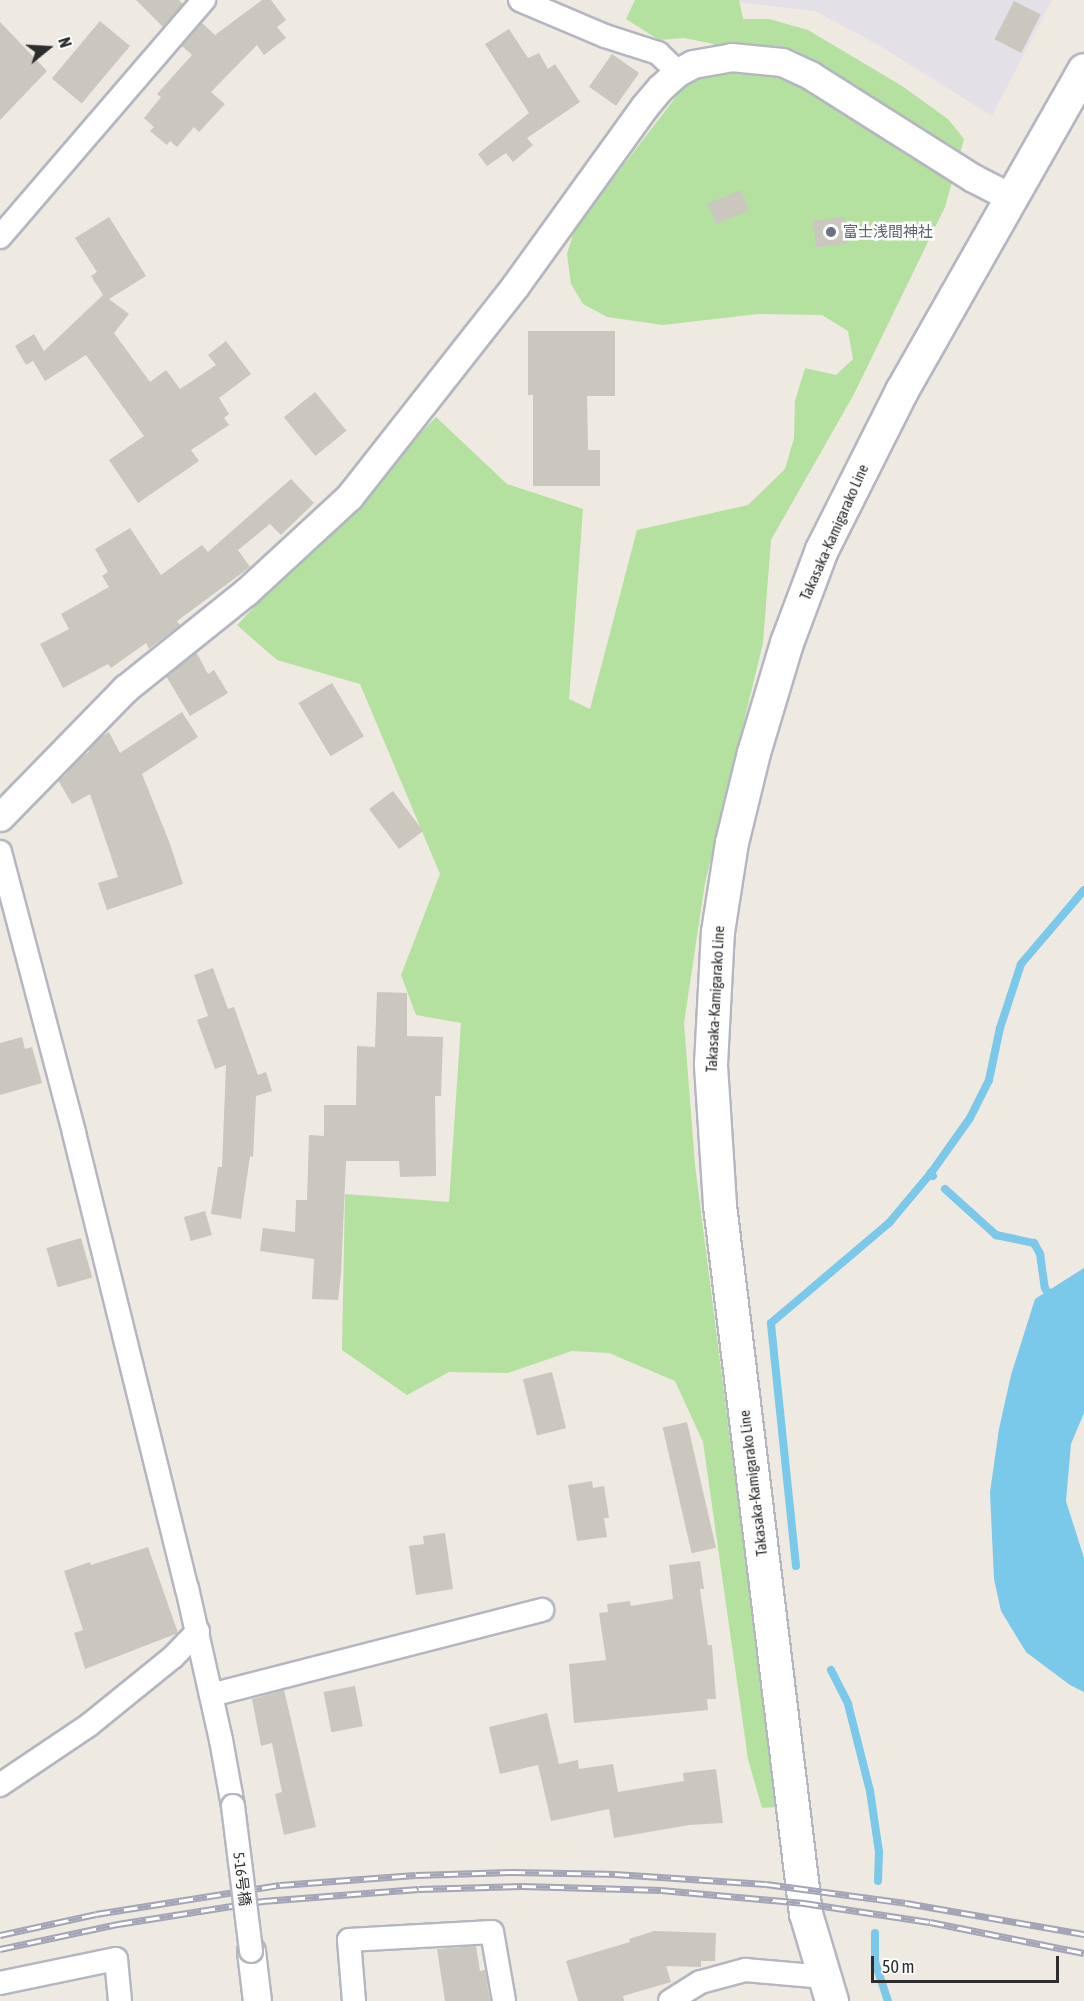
<!DOCTYPE html>
<meta charset="utf-8">
<style>
body{margin:0}
#map{position:relative;width:1084px;height:2001px;overflow:hidden;background:#eee9e1;font-family:"Asap Condensed","Noto Sans JP",sans-serif}
div>[style]{position:absolute}
[style*='--x']{left:calc(var(--x)*1px);top:calc(var(--y)*1px);width:calc(var(--w)*1px);rotate:calc(var(--a)*1deg)}
.industrial>*{inset:0;background:#e3e1e7}
.green>*{inset:0;background:#b4e1a0}
.water>*{inset:0;background:#7ac8ea}
.stream>*{height:8px;margin:-4px;padding:0 4px;transform-origin:4px;border-radius:4px;background:#7ac8ea}
.building>*{inset:0;background:#cac7bf;transform-origin:0 0}
.roads{filter:drop-shadow(2px 0 #b4b6c0) drop-shadow(-2px 0 #b4b6c0) drop-shadow(0 2px #b4b6c0) drop-shadow(0 -2px #b4b6c0)}
.minor>*{height:22px;margin:-11px;padding:0 11px;transform-origin:11px;border-radius:11px;background:#fff}
.tertiary>*{height:27px;margin:-13.5px;padding:0 13.5px;transform-origin:13.5px;border-radius:13.5px;background:#fff}
.secondary>*{height:32px;margin:-16px;padding:0 16px;transform-origin:16px;border-radius:16px;background:#fff}
.rail>*{height:7px;margin-top:-3.5px;transform-origin:0;background:repeating-linear-gradient(90deg,#fff 0 14px,#a3a5b7 0 28px);box-sizing:border-box;border-block:2px solid #a3a5b7}
.bridges{filter:drop-shadow(2px 0 #b4b6c0) drop-shadow(-2px 0 #b4b6c0) drop-shadow(0 2px #b4b6c0) drop-shadow(0 -2px #b4b6c0)}
.minor-bridge>*{height:22px;margin:-11px;padding:0 11px;transform-origin:11px;border-radius:11px;background:#fff}
.dots>*{width:16px;height:16px;translate:-50% -50%;box-sizing:border-box;border:3px solid #fff;border-radius:50%}
span{translate:-50% -50%;white-space:nowrap;text-align:center;line-height:1.15;-webkit-text-stroke:5px #fff;paint-order:stroke}
.worship-label{font-size:15px;color:#5b616d}
.left{translate:0 -50%;text-align:left}
.street-label{font-size:15px;color:#2d2d2d}
.north{position:absolute;left:18px;top:18px;width:60px;height:60px;-webkit-text-stroke:4px #fff;paint-order:stroke;rotate:72deg;font-size:16px;font-weight:700;line-height:24px;text-align:center;color:#2d2d2d}
.north::after{content:'';display:block;margin:auto;width:21px;height:27px;background:#2d2d2d;clip-path:polygon(50% 0,100% 100%,50% 72%,0 100%)}
.scale{position:absolute;left:871px;top:1956px;width:188px;height:27px;box-sizing:border-box;border:3px solid #2d2d2d;border-top:0;padding-left:8px;font-size:18px;line-height:21px;white-space:nowrap;color:#2d2d2d;-webkit-text-stroke:4px #fff;paint-order:stroke}
</style>
<div id="map">
<div class="industrial">
<i style="clip-path:polygon(719px 0,1052px 0,992px 116px,880px 46px,815px 11px)"></i>
</div>
<div class="green">
<i style="clip-path:polygon(635px 0,739px 0,743px 19px,769px 19px,808px 30px,902px 86px,948px 119px,964px 139px,945px 207px,854px 394px,771px 540px,763px 643px,705px 883px,684px 1023px,695px 1165px,777px 1807px,762px 1808px,748px 1759px,703px 1442px,675px 1381px,609px 1353px,572px 1351px,508px 1373px,449px 1372px,407px 1395px,342px 1350px,345px 1194px,449px 1202px,461px 1023px,416px 1015px,401px 975px,440px 874px,360px 684px,277px 660px,237px 625px,436px 417px,507px 484px,583px 509px,569px 699px,590px 709px,637px 530px,748px 505px,785px 469px,794px 438px,795px 401px,805px 368px,836px 375px,853px 359px,848px 331px,822px 315px,758px 314px,663px 325px,607px 317px,583px 304px,571px 284px,567px 254px,575px 228px,689px 80px,711px 67px,714px 44px,684px 38px,659px 40px,626px 19px)"></i>
</div>
<div class="water">
<i style="clip-path:polygon(1084px 1268px,1084px 1413px,1071px 1444px,1066px 1501px,1084px 1558px,1084px 1692px,1070px 1685px,1026px 1652px,1001px 1611px,994px 1579px,990px 1492px,999px 1429px,1011px 1375px,1035px 1299px)"></i>
</div>
<div class="stream">
<i style="--x:933;--y:1176;--w:4;--a:-124"></i>
<i style="--x:931;--y:1173;--w:67;--a:-54.7"></i>
<i style="--x:970;--y:1118;--w:42;--a:-63.4"></i>
<i style="--x:989;--y:1080;--w:53;--a:-78.1"></i>
<i style="--x:1000;--y:1028;--w:67;--a:-71.8"></i>
<i style="--x:1021;--y:964;--w:97;--a:-49.6"></i>
<i style="--x:945;--y:1189;--w:69;--a:42"></i>
<i style="--x:996;--y:1235;--w:39;--a:12"></i>
<i style="--x:1034;--y:1243;--w:13;--a:61"></i>
<i style="--x:1040;--y:1254;--w:34;--a:82"></i>
<i style="--x:1045;--y:1288;--w:14;--a:60"></i>
<i style="--x:796;--y:1566;--w:244;--a:-95.9"></i>
<i style="--x:771;--y:1323;--w:155;--a:-40.3"></i>
<i style="--x:889;--y:1223;--w:65;--a:-50"></i>
<i style="--x:831;--y:1670;--w:38;--a:63"></i>
<i style="--x:848;--y:1704;--w:90;--a:75.8"></i>
<i style="--x:870;--y:1791;--w:62;--a:81.6"></i>
<i style="--x:879;--y:1852;--w:29;--a:92"></i>
<i style="--x:875;--y:1933;--w:29;--a:90"></i>
<i style="--x:875;--y:1962;--w:41;--a:71.6"></i>
</div>
<div class="building">
<i style="clip-path:polygon(136px 0,179px 0,183px 4px,163px 27px)"></i>
<i style="clip-path:polygon(262px 0,271px 0,286px 20px,277px 27px,286px 38px,264px 55px,257px 45px,211px 92px,225px 104px,199px 132px,194px 127px,177px 147px,170px 141px,167px 145px,150px 131px,154px 127px,144px 118px,161px 97px,157px 94px,192px 55px,182px 46px,202px 23px,215px 35px)"></i>
<i style="left:1014px;top:1px;width:30px;height:43px;rotate:27deg"></i>
<i style="left:100px;top:21px;width:39px;height:75px;rotate:40deg"></i>
<i style="clip-path:polygon(0 22px,47px 71px,0 120px)"></i>
<i style="clip-path:polygon(509px 29px,528px 58px,539px 53px,548px 69px,555px 64px,580px 102px,527px 138px,533px 145px,513px 162px,506px 153px,487px 166px,478px 154px,529px 113px,485px 44px)"></i>
<i style="left:612px;top:54px;width:33px;height:40px;rotate:35deg"></i>
<i style="left:741px;top:190px;width:22px;height:36px;rotate:68deg"></i>
<i style="clip-path:polygon(109px 217px,146px 276px,109px 299px,129px 314px,114px 333px,150px 382px,166px 370px,180px 389px,216px 365px,208px 355px,226px 341px,251px 374px,219px 398px,229px 414px,224px 418px,229px 425px,191px 450px,199px 461px,138px 503px,109px 460px,144px 436px,86px 355px,45px 381px,33px 361px,36px 359px,26px 365px,15px 346px,34px 334px,44px 351px,103px 295px,91px 276px,97px 272px,75px 238px)"></i>
<i style="left:845px;top:217px;width:27px;height:32px;rotate:84deg"></i>
<i style="clip-path:polygon(528px 331px,615px 331px,615px 396px,587px 396px,588px 450px,600px 450px,600px 486px,533px 486px,533px 395px,528px 395px)"></i>
<i style="left:315px;top:392px;width:50px;height:40px;rotate:51deg"></i>
<i style="clip-path:polygon(291px 479px,314px 503px,281px 535px,270px 524px,238px 550px,250px 567px,177px 621px,180px 625px,149px 649px,146px 643px,111px 668px,108px 664px,63px 688px,40px 644px,69px 629px,61px 614px,109px 587px,102px 576px,108px 572px,95px 549px,130px 528px,161px 575px,202px 545px,208px 552px)"></i>
<i style="clip-path:polygon(196px 652px,208px 674px,214px 670px,228px 693px,190px 716px,166px 676px)"></i>
<i style="left:332px;top:683px;width:62px;height:39px;rotate:59deg"></i>
<i style="clip-path:polygon(182px 712px,198px 737px,142px 774px,170px 844px,183px 884px,107px 910px,98px 883px,118px 877px,90px 794px,72px 804px,58px 780px,67px 774px,66px 772px,81px 757px,89px 752px,88px 749px,101px 737px,109px 732px,120px 753px)"></i>
<i style="left:393px;top:791px;width:50px;height:30px;rotate:53deg"></i>
<i style="clip-path:polygon(213px 968px,228px 1009px,234px 1007px,258px 1075px,266px 1072px,272px 1091px,256px 1096px,253px 1157px,250px 1156px,241px 1219px,211px 1214px,218px 1167px,222px 1167px,226px 1065px,215px 1069px,197px 1020px,208px 1016px,194px 975px)"></i>
<i style="clip-path:polygon(377px 992px,407px 993px,407px 1036px,443px 1037px,441px 1096px,435px 1096px,436px 1176px,400px 1177px,399px 1161px,346px 1161px,341px 1274px,338px 1300px,312px 1299px,314px 1259px,260px 1251px,263px 1228px,295px 1232px,296px 1200px,307px 1200px,309px 1135px,324px 1136px,324px 1105px,356px 1105px,357px 1046px,375px 1047px)"></i>
<i style="clip-path:polygon(22px 1037px,25px 1049px,32px 1047px,42px 1083px,0 1095px,0 1043px)"></i>
<i style="left:205px;top:1211px;width:25px;height:22px;rotate:74deg"></i>
<i style="left:81px;top:1238px;width:41px;height:36px;rotate:74deg"></i>
<i style="left:552px;top:1372px;width:58px;height:30px;rotate:76deg"></i>
<i style="left:687px;top:1422px;width:129px;height:25px;rotate:77deg"></i>
<i style="clip-path:polygon(592px 1481px,593px 1488px,604px 1486px,609px 1518px,604px 1518px,607px 1537px,577px 1541px,568px 1485px)"></i>
<i style="clip-path:polygon(445px 1533px,453px 1589px,416px 1595px,409px 1546px,424px 1544px,423px 1536px)"></i>
<i style="clip-path:polygon(148px 1547px,178px 1633px,85px 1669px,74px 1633px,83px 1630px,64px 1571px,90px 1562px,91px 1565px)"></i>
<i style="clip-path:polygon(700px 1561px,704px 1589px,700px 1589px,708px 1645px,712px 1645px,716px 1699px,707px 1699px,708px 1710px,574px 1723px,569px 1664px,606px 1660px,599px 1613px,608px 1612px,607px 1604px,630px 1601px,631px 1606px,673px 1599px,669px 1565px)"></i>
<i style="left:355px;top:1686px;width:41px;height:32px;rotate:79deg"></i>
<i style="clip-path:polygon(284px 1690px,316px 1827px,284px 1835px,275px 1794px,282px 1792px,272px 1743px,261px 1746px,252px 1699px)"></i>
<i style="clip-path:polygon(547px 1713px,559px 1764px,578px 1760px,579px 1769px,613px 1764px,618px 1792px,684px 1781px,683px 1773px,716px 1769px,723px 1823px,689px 1825px,614px 1838px,609px 1809px,551px 1821px,538px 1765px,500px 1774px,489px 1727px)"></i>
<i style="clip-path:polygon(654px 1931px,716px 1933px,715px 1961px,701px 1961px,701px 1967px,666px 1966px,671px 1982px,623px 1996px,624px 2001px,578px 2001px,566px 1961px,630px 1942px,629px 1939px)"></i>
<i style="clip-path:polygon(476px 1946px,480px 1971px,485px 1970px,490px 2001px,445px 2001px,437px 1949px)"></i>
</div>
<div class="roads">
<div class="minor">
<i style="--x:520;--y:0;--w:92;--a:23"></i>
<i style="--x:605;--y:36;--w:56;--a:17.8"></i>
<i style="--x:658;--y:53;--w:28;--a:44"></i>
<i style="--x:0;--y:237;--w:313;--a:-49.3"></i>
<i style="--x:0;--y:852;--w:291;--a:75.2"></i>
<i style="--x:74;--y:1133;--w:469;--a:76.1"></i>
<i style="--x:187;--y:1588;--w:156;--a:77.4"></i>
<i style="--x:221;--y:1740;--w:67;--a:79.7"></i>
<i style="--x:211;--y:1695;--w:342;--a:-14.4"></i>
<i style="--x:0;--y:1785;--w:107;--a:-34"></i>
<i style="--x:89;--y:1725;--w:108;--a:-39"></i>
<i style="--x:173;--y:1657;--w:36;--a:-46"></i>
<i style="--x:0;--y:1983;--w:118;--a:-11.7"></i>
<i style="--x:116;--y:1959;--w:42;--a:84.6"></i>
<i style="--x:354;--y:2001;--w:61;--a:-94.7"></i>
<i style="--x:349;--y:1940;--w:143;--a:-3.2"></i>
<i style="--x:492;--y:1932;--w:70;--a:80.1"></i>
<i style="--x:670;--y:2001;--w:36;--a:-32"></i>
<i style="--x:701;--y:1982;--w:46;--a:-15.3"></i>
<i style="--x:745;--y:1970;--w:80;--a:5"></i>
</div>
<div class="tertiary">
<i style="--x:0;--y:817;--w:180;--a:-45.7"></i>
<i style="--x:126;--y:688;--w:154;--a:-38.7"></i>
<i style="--x:246;--y:592;--w:140;--a:-42.7"></i>
<i style="--x:349;--y:497;--w:268;--a:-51.8"></i>
<i style="--x:515;--y:286;--w:221;--a:-54.2"></i>
<i style="--x:644;--y:107;--w:25;--a:-50"></i>
<i style="--x:660;--y:88;--w:24;--a:-42"></i>
<i style="--x:678;--y:72;--w:17;--a:-28"></i>
<i style="--x:693;--y:64;--w:39;--a:-10"></i>
<i style="--x:731;--y:57;--w:51;--a:5.6"></i>
<i style="--x:782;--y:62;--w:31;--a:25"></i>
<i style="--x:810;--y:75;--w:193;--a:32.3"></i>
<i style="--x:973;--y:178;--w:44;--a:27.1"></i>
<i style="--x:251;--y:1951;--w:50;--a:83.2"></i>
</div>
<div class="secondary">
<i style="--x:832;--y:2001;--w:91;--a:-106.6"></i>
<i style="--x:806;--y:1914;--w:714;--a:-96.92"></i>
<i style="--x:720;--y:1205;--w:141;--a:-93.7"></i>
<i style="--x:711;--y:1064;--w:132;--a:-87"></i>
<i style="--x:718;--y:932;--w:90;--a:-81.1"></i>
<i style="--x:732;--y:843;--w:93;--a:-76.3"></i>
<i style="--x:754;--y:753;--w:115;--a:-73.3"></i>
<i style="--x:787;--y:643;--w:99;--a:-69.4"></i>
<i style="--x:822;--y:550;--w:178;--a:-63.3"></i>
<i style="--x:902;--y:391;--w:369;--a:-60.4"></i>
</div>
</div>
<div class="rail">
<i style="--x:0;--y:1935;--w:98;--a:-12.3"></i>
<i style="--x:96;--y:1914;--w:186;--a:-9"></i>
<i style="--x:280;--y:1885;--w:136;--a:-4.2"></i>
<i style="--x:416;--y:1875;--w:95;--a:-1.8"></i>
<i style="--x:511;--y:1872;--w:104;--a:1.1"></i>
<i style="--x:615;--y:1874;--w:151;--a:3.8"></i>
<i style="--x:766;--y:1884;--w:141;--a:7.7"></i>
<i style="--x:906;--y:1903;--w:181;--a:9.9"></i>
<i style="--x:0;--y:1949;--w:121;--a:-12"></i>
<i style="--x:118;--y:1924;--w:147;--a:-9"></i>
<i style="--x:263;--y:1901;--w:156;--a:-4.4"></i>
<i style="--x:419;--y:1889;--w:103;--a:-1.7"></i>
<i style="--x:522;--y:1886;--w:139;--a:1.6"></i>
<i style="--x:661;--y:1890;--w:144;--a:5.2"></i>
<i style="--x:804;--y:1903;--w:127;--a:8.6"></i>
<i style="--x:930;--y:1922;--w:157;--a:11.4"></i>
</div>
<div class="bridges">
<div class="minor-bridge">
<i style="--x:233;--y:1806;--w:146;--a:82.9"></i>
</div>
</div>
<div class="dots">
<i style="left:831px;top:232px;background:#6b7280"></i>
</div>
<div class="worship-label">
<span class="left" style="left:843px;top:232px">富士浅間神社</span>
</div>
<div class="street-label">
<span style="left:834px;top:532px;rotate:-66deg">Takasaka-Kamigarako Line</span>
<span style="left:715px;top:999px;rotate:-87deg">Takasaka-Kamigarako Line</span>
<span style="left:753px;top:1483px;rotate:-97deg">Takasaka-Kamigarako Line</span>
<span style="left:242px;top:1879px;rotate:83deg">5-16号橋</span>
</div>
<div class="north">N</div>
<div class="scale">50 m</div>
</div>
